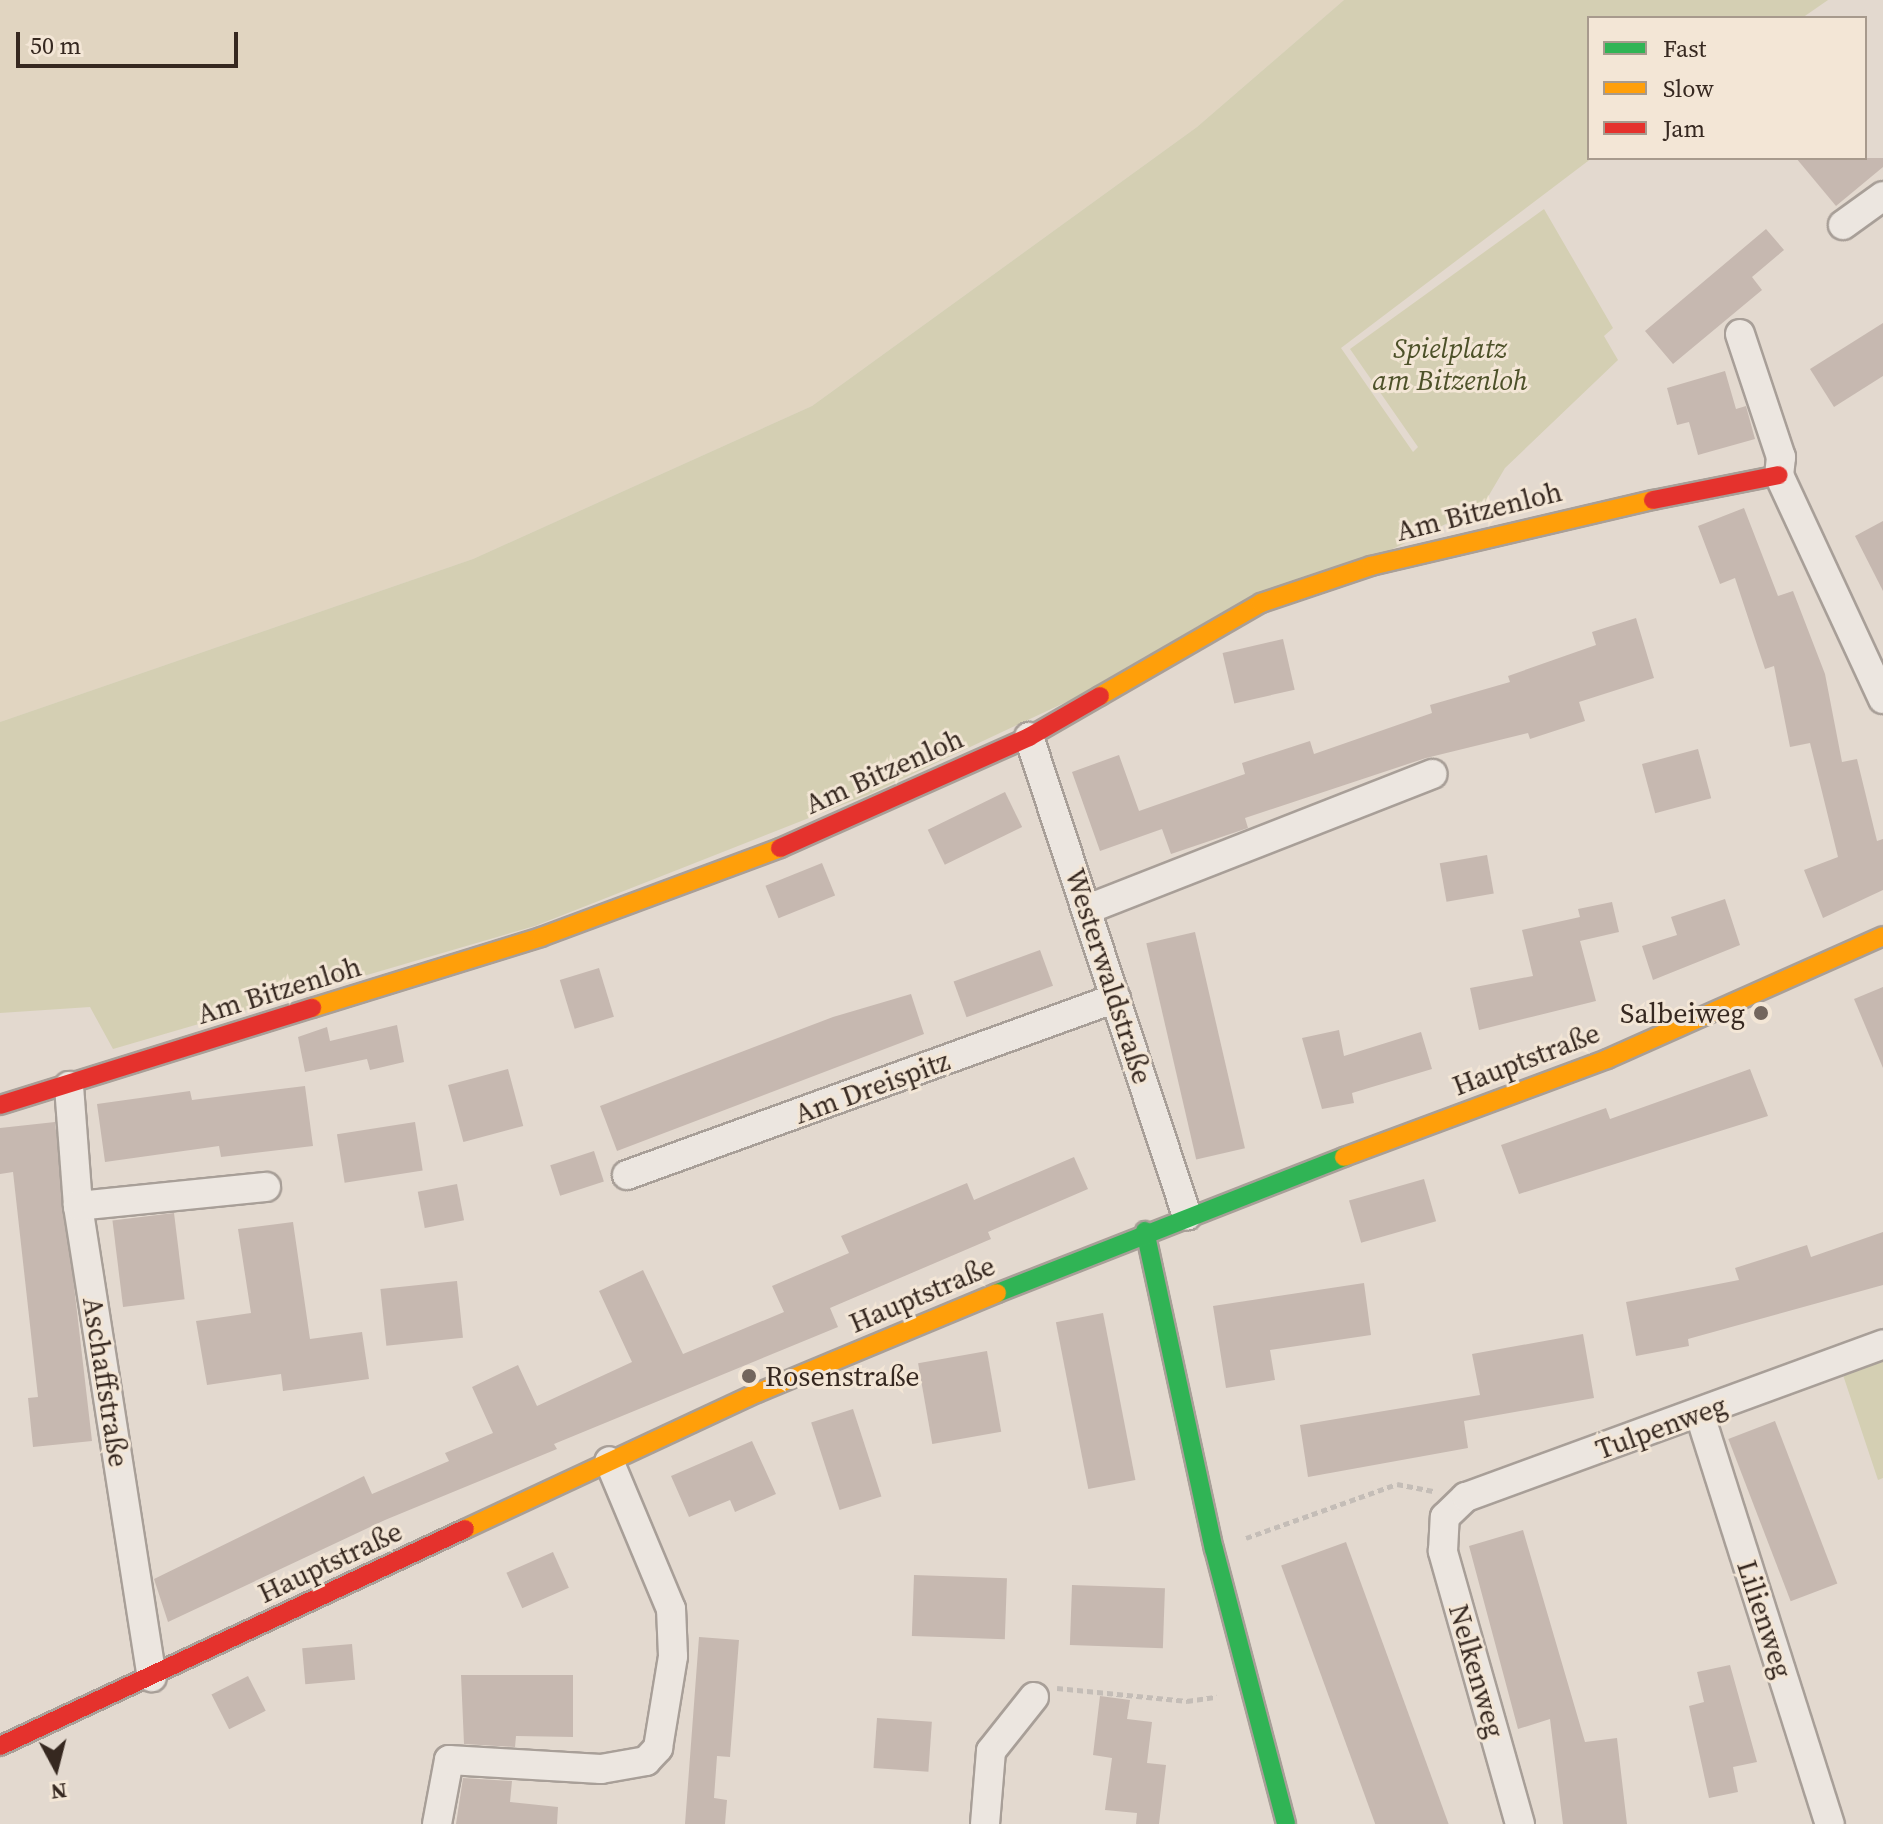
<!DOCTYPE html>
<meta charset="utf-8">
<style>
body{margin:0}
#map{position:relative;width:1883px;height:1824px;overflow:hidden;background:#e3d9cf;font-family:"Source Serif 4",serif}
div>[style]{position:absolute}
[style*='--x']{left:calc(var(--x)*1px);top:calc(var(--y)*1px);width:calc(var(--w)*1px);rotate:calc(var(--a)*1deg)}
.farmland>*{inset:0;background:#e1d5c1}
.green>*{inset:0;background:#d4cfb3}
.building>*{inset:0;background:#c6b8b0;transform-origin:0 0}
.path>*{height:5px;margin-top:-2.5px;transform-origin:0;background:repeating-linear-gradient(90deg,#c4bdb7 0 6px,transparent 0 10px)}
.roads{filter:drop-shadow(2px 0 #a89f98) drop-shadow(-2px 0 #a89f98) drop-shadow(0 2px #a89f98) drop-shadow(0 -2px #a89f98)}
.street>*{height:28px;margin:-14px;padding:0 14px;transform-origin:14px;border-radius:14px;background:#ece6e0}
.fast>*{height:18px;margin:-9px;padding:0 9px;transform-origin:9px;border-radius:9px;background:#30b455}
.slow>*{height:18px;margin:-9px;padding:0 9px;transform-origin:9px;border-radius:9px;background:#ff9f0a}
.jam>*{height:18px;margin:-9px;padding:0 9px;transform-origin:9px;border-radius:9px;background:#e5322d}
.dots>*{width:22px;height:22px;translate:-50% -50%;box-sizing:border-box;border:4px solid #f3e6d6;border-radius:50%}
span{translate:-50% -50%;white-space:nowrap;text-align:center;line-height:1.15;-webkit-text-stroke:6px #f3e6d6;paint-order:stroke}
.park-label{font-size:28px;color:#4d5129;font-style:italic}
.street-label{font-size:28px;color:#362820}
.poi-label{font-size:28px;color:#362820}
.right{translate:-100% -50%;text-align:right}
.left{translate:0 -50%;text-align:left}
.legend{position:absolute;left:1587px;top:16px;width:280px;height:144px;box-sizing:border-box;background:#f3e6d6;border:2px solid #a79a8d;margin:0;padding:10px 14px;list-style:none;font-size:24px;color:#362820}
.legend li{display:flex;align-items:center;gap:16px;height:40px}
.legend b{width:40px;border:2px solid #a79a8d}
.north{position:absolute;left:16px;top:1728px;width:80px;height:80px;-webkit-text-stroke:6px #f3e6d6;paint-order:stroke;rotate:173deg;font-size:22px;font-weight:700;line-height:32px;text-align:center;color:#362820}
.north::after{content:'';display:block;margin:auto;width:28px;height:36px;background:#362820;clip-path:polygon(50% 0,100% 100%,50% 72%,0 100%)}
.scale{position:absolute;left:16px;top:32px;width:222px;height:36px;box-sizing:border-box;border:4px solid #362820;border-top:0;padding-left:10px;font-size:24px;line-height:28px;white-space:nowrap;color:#362820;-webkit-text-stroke:6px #f3e6d6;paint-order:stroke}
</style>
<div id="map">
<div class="farmland">
<i style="clip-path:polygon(0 0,1344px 0,1197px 127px,812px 406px,473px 559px,0 722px)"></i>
</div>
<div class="green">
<i style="clip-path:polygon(1344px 0,1828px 0,1802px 18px,1589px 18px,1592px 158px,1341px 348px,1413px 452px,1418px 447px,1350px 349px,1544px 209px,1613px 328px,1604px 336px,1618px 360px,1505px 468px,1482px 507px,870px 794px,535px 926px,113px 1049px,90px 1007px,0 1013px,0 722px,473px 559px,812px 406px,1197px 127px)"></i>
<i style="clip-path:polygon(1883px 1356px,1883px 1478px,1878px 1480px,1842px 1372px)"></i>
</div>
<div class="building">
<i style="clip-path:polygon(1796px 158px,1883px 158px,1883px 167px,1836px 206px)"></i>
<i style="clip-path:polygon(1766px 229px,1784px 250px,1752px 277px,1762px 290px,1673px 364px,1645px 331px)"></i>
<i style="clip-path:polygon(1883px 323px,1883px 376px,1834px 407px,1810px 369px)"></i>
<i style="clip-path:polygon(1725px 371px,1736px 409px,1746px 406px,1755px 439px,1698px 455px,1689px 422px,1677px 425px,1667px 388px)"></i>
<i style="clip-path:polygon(1744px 508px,1778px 596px,1793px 591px,1825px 674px,1842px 762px,1857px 759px,1877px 841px,1883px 839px,1883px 890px,1823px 918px,1804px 870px,1838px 857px,1810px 743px,1790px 747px,1774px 666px,1765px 669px,1735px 578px,1720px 584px,1698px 526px)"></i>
<i style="clip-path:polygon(1883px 521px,1883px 591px,1855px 536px)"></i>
<i style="clip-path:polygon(1636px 618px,1654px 678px,1579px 702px,1585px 721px,1530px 739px,1528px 733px,1426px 758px,1245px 818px,1248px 828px,1171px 854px,1162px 829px,1100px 851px,1072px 772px,1119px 755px,1139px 811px,1245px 774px,1242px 763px,1310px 741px,1314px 754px,1432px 713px,1430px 705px,1510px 682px,1508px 676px,1596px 645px,1592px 632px)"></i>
<i style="left:1283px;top:639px;width:52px;height:62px;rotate:77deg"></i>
<i style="left:1698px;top:749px;width:51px;height:58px;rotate:75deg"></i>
<i style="left:1005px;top:792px;width:39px;height:86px;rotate:64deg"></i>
<i style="left:1487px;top:855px;width:39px;height:48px;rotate:80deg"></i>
<i style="left:822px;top:863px;width:35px;height:61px;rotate:68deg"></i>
<i style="clip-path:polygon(1725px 899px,1740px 945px,1653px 980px,1642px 946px,1677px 935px,1671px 917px)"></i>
<i style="clip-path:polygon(1612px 902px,1619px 932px,1580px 941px,1596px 1001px,1479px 1030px,1470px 988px,1533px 976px,1522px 930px,1580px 917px,1578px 909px)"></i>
<i style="left:1195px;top:932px;width:222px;height:50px;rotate:77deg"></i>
<i style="left:1040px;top:950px;width:38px;height:92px;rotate:70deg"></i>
<i style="left:599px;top:968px;width:51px;height:41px;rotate:73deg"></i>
<i style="clip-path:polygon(1883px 987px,1883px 1068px,1854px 999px)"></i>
<i style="clip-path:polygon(911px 994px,924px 1034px,617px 1151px,600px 1106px,833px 1017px)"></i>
<i style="clip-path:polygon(397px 1025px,404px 1062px,370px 1070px,367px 1059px,305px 1072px,298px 1037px,327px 1027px,330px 1041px)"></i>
<i style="clip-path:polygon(1339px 1030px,1344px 1056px,1421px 1032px,1432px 1069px,1352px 1093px,1354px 1103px,1322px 1109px,1302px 1038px)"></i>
<i style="left:508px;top:1069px;width:59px;height:62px;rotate:75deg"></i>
<i style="clip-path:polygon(1750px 1069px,1768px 1116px,1519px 1194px,1501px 1145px,1606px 1108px,1610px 1119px)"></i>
<i style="clip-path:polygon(305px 1086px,313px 1146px,221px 1157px,219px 1146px,105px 1162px,97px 1104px,190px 1091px,192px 1100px)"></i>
<i style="clip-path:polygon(55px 1122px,92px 1441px,33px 1447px,28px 1398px,38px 1397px,13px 1172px,0 1174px,0 1128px)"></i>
<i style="left:415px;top:1122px;width:49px;height:79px;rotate:81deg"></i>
<i style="left:594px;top:1151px;width:32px;height:46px;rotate:72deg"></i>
<i style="clip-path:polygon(1074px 1157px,1088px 1189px,988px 1232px,991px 1239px,830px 1308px,838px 1327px,554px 1444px,557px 1449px,385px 1520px,168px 1622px,154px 1579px,364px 1476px,372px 1494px,449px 1461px,445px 1453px,493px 1433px,472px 1387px,518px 1365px,537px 1406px,632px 1362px,599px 1291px,643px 1270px,683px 1354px,784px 1312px,772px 1286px,849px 1253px,841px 1236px,967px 1183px,974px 1200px)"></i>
<i style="left:1424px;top:1179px;width:44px;height:78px;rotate:74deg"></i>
<i style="left:457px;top:1184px;width:37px;height:40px;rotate:79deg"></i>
<i style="left:174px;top:1213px;width:87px;height:62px;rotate:83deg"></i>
<i style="clip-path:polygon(293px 1222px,310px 1339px,362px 1332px,369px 1379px,283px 1391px,281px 1374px,207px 1385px,196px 1321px,251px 1313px,238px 1229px)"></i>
<i style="clip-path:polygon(1883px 1232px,1883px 1285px,1688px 1339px,1689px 1346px,1636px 1356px,1626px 1302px,1739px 1280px,1735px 1268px,1807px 1245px,1811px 1257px)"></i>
<i style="left:457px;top:1281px;width:57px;height:77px;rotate:84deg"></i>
<i style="clip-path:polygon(1364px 1283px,1371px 1335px,1270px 1350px,1275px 1380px,1226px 1388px,1213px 1306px)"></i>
<i style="left:1103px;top:1313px;width:170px;height:48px;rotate:79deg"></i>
<i style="clip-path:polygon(1583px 1334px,1594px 1398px,1464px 1421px,1468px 1448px,1308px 1477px,1300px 1425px,1480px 1395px,1472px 1354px)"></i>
<i style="left:987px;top:1351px;width:82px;height:70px;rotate:80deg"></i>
<i style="left:853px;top:1409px;width:92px;height:44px;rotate:72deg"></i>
<i style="left:1775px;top:1421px;width:174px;height:50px;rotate:69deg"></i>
<i style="clip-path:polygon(752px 1441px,776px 1494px,735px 1512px,730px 1500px,689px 1517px,671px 1476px)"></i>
<i style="clip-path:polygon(1523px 1530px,1585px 1742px,1617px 1738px,1627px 1824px,1563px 1824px,1550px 1719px,1518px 1729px,1469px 1546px)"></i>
<i style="left:1346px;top:1542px;width:300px;height:69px;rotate:70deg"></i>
<i style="left:553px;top:1552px;width:39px;height:51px;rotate:66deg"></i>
<i style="left:914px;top:1575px;width:93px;height:61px;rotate:2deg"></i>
<i style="left:1072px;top:1585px;width:93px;height:60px;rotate:2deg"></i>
<i style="clip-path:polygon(699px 1637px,739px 1640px,730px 1757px,717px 1756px,714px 1798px,727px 1800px,725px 1824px,685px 1824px)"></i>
<i style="left:352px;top:1644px;width:36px;height:50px;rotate:85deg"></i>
<i style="clip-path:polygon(1730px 1665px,1757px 1762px,1733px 1767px,1738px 1792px,1709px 1798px,1689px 1706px,1704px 1702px,1697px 1672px)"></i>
<i style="clip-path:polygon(461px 1675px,573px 1675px,573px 1737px,516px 1736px,515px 1747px,464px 1744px)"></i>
<i style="left:248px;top:1676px;width:39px;height:41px;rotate:63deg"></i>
<i style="clip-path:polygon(1100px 1696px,1130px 1700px,1127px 1719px,1152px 1722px,1147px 1763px,1166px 1765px,1159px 1824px,1136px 1824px,1137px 1813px,1105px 1810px,1112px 1758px,1093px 1755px)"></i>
<i style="left:877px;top:1718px;width:55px;height:50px;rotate:4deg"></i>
<i style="clip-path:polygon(463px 1778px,512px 1781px,510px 1802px,558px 1807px,557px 1824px,456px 1824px)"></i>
</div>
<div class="path">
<i style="--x:1246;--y:1538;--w:160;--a:-19.7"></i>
<i style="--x:1397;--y:1484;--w:38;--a:11"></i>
<i style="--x:1057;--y:1688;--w:131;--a:5.7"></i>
<i style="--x:1187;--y:1701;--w:30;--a:-8"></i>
</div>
<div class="roads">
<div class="street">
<i style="--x:1843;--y:225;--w:49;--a:-35.9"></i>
<i style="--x:1740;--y:334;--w:130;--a:71.6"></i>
<i style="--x:1781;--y:457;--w:18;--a:96"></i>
<i style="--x:1779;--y:475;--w:247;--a:65.1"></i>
<i style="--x:1029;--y:737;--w:504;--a:71.74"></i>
<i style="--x:1088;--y:909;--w:370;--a:-21.4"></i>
<i style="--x:69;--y:1086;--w:120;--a:85.7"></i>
<i style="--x:78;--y:1206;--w:477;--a:81.1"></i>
<i style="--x:627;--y:1175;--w:520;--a:-19.9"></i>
<i style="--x:78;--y:1206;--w:189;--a:-5.8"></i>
<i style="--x:1700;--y:1415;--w:429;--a:72.4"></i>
<i style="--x:437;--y:1824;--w:65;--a:-79.4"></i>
<i style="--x:449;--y:1760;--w:152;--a:3.4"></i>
<i style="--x:601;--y:1769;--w:46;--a:-10.1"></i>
<i style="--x:646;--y:1761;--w:18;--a:-47"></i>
<i style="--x:658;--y:1748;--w:93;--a:-80.7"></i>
<i style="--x:673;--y:1656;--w:47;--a:-92.4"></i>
<i style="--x:671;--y:1609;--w:160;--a:-112.7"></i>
<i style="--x:985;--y:1824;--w:73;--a:-85.3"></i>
<i style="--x:991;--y:1751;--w:69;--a:-51.5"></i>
<i style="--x:1520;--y:1824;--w:284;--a:-105.8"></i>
<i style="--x:1443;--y:1551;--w:34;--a:-87"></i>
<i style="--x:1445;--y:1517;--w:29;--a:-44"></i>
<i style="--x:1466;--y:1497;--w:444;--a:-20.1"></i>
</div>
<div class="fast">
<i style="--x:1145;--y:1231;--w:325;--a:77.8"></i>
<i style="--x:1214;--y:1549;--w:284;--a:75.3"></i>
<i style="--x:997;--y:1293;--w:373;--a:-21.4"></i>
</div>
<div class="slow">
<i style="--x:1100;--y:696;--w:186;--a:-30"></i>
<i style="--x:1261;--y:603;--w:116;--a:-18.6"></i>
<i style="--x:1371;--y:566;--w:290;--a:-13.2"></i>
<i style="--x:312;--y:1008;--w:240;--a:-17.2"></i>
<i style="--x:541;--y:937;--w:255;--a:-20.4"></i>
<i style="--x:1344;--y:1157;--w:281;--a:-20.4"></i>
<i style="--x:1607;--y:1059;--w:302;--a:-24"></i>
<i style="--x:465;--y:1529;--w:322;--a:-25"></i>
<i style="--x:757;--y:1393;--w:260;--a:-22.6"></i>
</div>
<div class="jam">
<i style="--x:1653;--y:500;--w:128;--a:-11.2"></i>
<i style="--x:780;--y:848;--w:273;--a:-24"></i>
<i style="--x:1029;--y:737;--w:82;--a:-30"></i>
<i style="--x:0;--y:1105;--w:327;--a:-17.3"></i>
<i style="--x:0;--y:1746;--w:513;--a:-25.02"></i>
</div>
</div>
<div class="dots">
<i style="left:1761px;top:1013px;background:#73665d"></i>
<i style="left:749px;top:1376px;background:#73665d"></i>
</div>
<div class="park-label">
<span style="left:1450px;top:364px">Spielplatz<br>am Bitzenloh</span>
</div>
<div class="street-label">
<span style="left:1479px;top:511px;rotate:-14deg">Am Bitzenloh</span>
<span style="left:884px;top:771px;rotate:-24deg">Am Bitzenloh</span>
<span style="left:1109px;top:976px;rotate:72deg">Westerwaldstraße</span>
<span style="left:279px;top:990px;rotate:-17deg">Am Bitzenloh</span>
<span style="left:1526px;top:1059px;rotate:-21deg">Hauptstraße</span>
<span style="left:872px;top:1087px;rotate:-20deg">Am Dreispitz</span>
<span style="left:922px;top:1294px;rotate:-23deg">Hauptstraße</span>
<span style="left:106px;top:1382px;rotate:81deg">Aschaffstraße</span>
<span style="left:1661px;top:1427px;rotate:-20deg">Tulpenweg</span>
<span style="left:330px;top:1562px;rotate:-25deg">Hauptstraße</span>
<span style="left:1765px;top:1619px;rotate:72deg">Lilienweg</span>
<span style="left:1477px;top:1671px;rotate:74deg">Nelkenweg</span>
</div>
<div class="poi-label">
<span class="right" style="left:1745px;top:1013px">Salbeiweg</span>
<span class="left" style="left:765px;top:1376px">Rosenstraße</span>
</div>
<ul class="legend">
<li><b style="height:10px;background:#30b455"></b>Fast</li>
<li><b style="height:10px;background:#ff9f0a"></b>Slow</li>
<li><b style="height:10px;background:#e5322d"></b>Jam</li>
</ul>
<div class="north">N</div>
<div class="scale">50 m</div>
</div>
